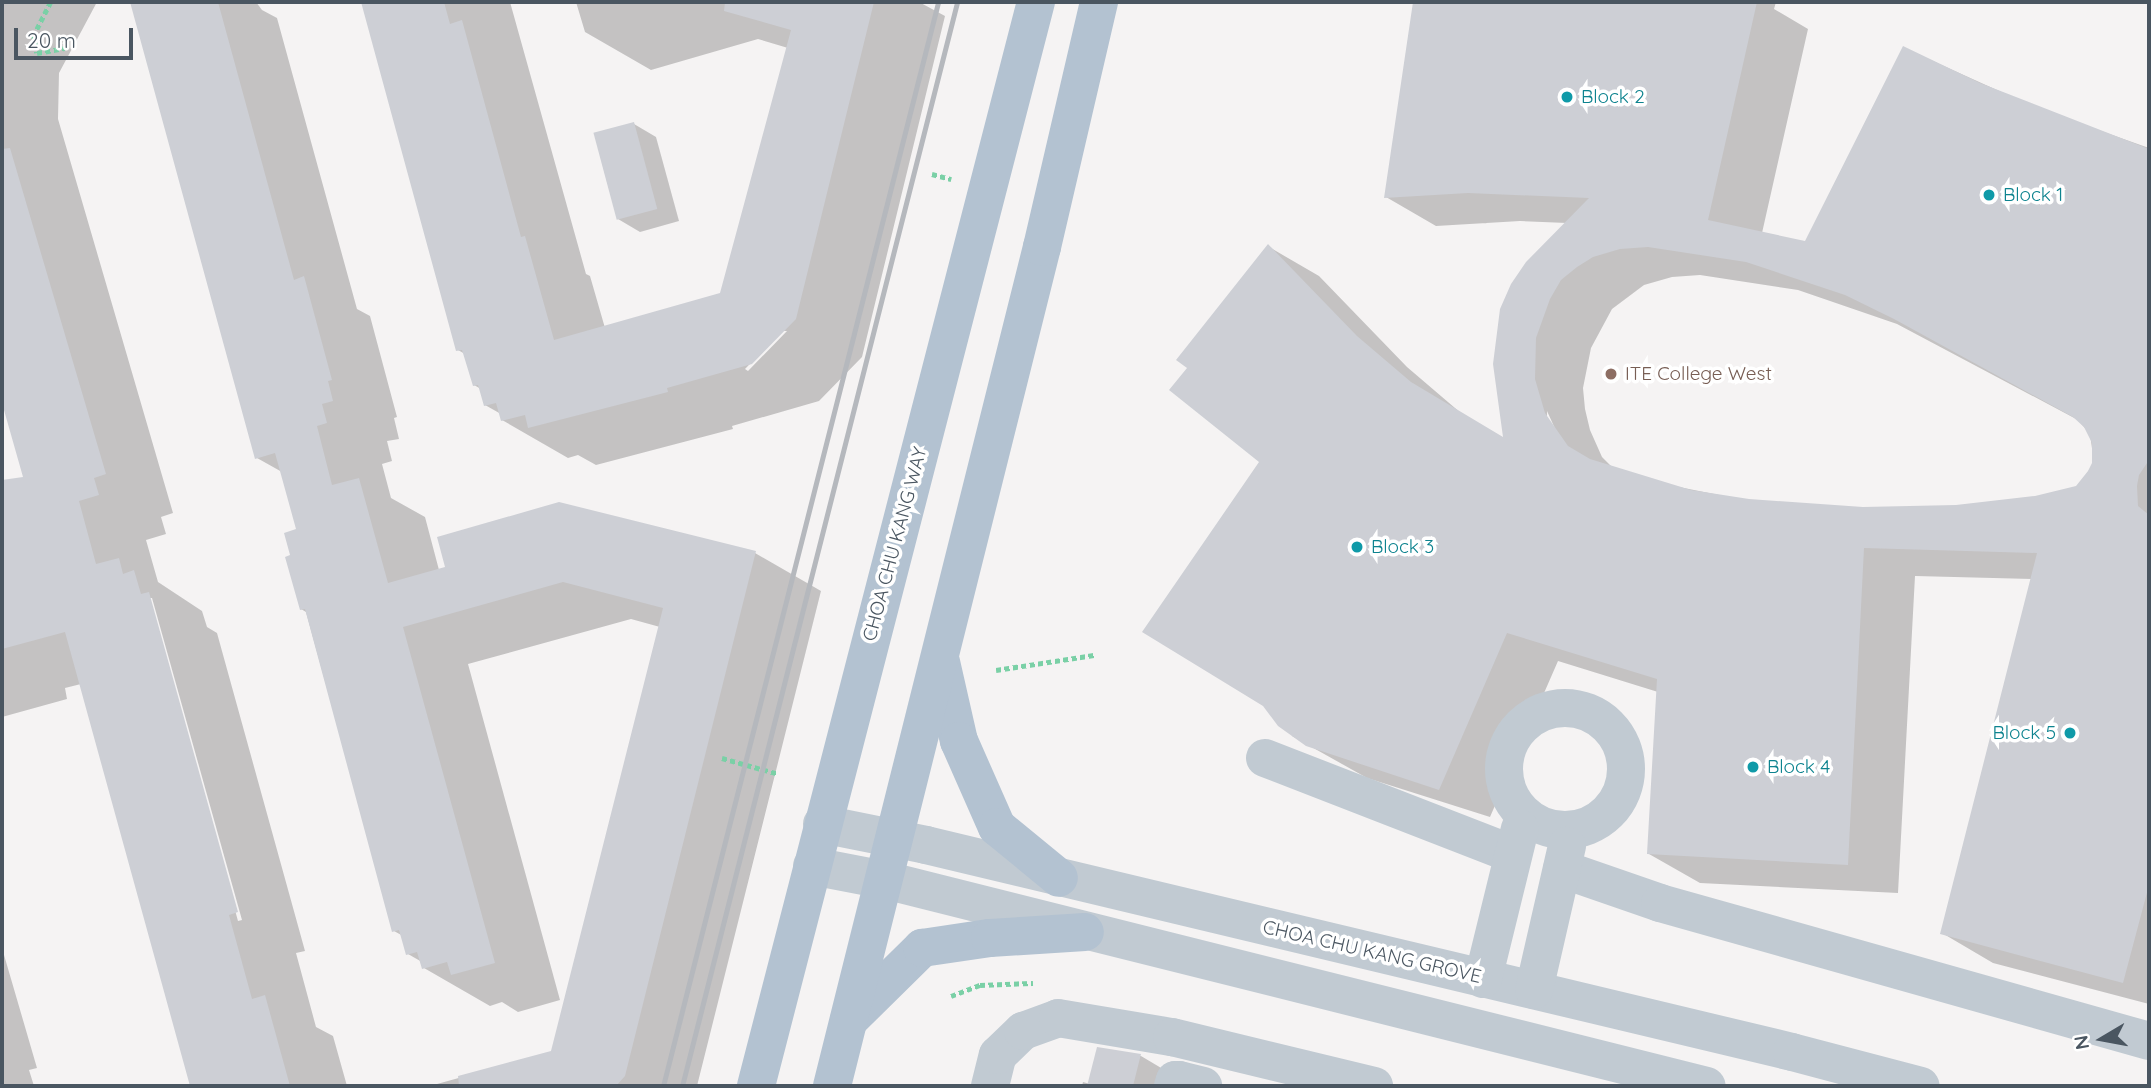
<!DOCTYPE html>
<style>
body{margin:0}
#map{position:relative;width:2151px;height:1088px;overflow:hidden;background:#f5f3f3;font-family:Quicksand,sans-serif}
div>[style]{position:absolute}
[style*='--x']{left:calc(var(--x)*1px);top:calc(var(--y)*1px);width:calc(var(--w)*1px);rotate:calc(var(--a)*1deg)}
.shadow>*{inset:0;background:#0003}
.building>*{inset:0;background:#cdcfd5;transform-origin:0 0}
.path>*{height:4.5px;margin-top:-2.25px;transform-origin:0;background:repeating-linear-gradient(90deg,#7ad0a6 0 5px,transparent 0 8.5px)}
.minor>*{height:38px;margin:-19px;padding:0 19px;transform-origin:19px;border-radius:19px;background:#c1cad2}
.minor>.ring{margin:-19px;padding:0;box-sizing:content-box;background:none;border:38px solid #c1cad2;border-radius:50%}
.major>*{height:38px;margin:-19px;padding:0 19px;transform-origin:19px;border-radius:19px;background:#b3c2d1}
.rail>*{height:5px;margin:-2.5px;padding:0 2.5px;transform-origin:2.5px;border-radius:2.5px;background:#b5b8bd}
.dots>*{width:19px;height:19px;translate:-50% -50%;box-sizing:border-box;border:4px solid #fff;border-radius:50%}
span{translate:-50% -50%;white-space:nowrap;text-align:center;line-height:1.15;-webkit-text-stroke:7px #fff;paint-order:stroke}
.culture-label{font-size:19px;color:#0d838f}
.left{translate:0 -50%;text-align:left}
.right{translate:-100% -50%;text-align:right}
.education-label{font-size:19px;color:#785e54}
.street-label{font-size:19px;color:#4a5661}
.frame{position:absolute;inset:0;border:4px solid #4a5661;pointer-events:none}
.north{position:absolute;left:2067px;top:1004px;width:70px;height:70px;-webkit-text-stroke:5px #fff;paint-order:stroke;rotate:260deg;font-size:19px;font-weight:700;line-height:28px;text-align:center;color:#4a5661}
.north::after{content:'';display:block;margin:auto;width:24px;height:32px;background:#4a5661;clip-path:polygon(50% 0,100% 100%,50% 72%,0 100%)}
.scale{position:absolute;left:14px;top:28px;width:119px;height:32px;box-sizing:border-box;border:4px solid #4a5661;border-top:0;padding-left:9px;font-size:21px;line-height:24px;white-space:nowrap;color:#4a5661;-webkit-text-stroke:5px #fff;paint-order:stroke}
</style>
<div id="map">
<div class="shadow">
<i style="clip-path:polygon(evenodd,2px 2px,97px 2px,59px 73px,58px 119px,173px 513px,161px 517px,166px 534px,146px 540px,158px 582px,202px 611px,207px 627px,217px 633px,305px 951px,296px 953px,316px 1027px,333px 1036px,347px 1086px,192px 1086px,81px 684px,65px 688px,67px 699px,2px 717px,2px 575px,50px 562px,2px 397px,2px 2px,149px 598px,152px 598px,242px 920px,238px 921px,149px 598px)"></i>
<i style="clip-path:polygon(132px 2px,256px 2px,262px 10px,277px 18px,357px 309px,370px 316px,397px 417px,394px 418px,399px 439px,387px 441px,392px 461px,382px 464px,391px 498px,425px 517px,439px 570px,755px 553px,821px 591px,697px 1086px,438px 1086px,437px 1084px,552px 1052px,660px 627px,631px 619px,468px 664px,560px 1000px,518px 1012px,502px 1002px,490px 1006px,424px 968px,422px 962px,408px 954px,403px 936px,394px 931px,306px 612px,301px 609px,292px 556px,299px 530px,282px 472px,257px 458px)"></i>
<i style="clip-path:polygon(evenodd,362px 2px,510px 2px,586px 274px,590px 276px,605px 328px,722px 294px,788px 48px,758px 39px,651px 70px,585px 32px,576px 2px,919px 2px,945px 16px,862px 357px,819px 401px,732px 426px,733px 429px,596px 465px,578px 455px,568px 458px,502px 420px,501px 414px,485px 405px,481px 389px,474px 385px,465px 354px,458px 350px,362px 2px,782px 331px,787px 331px,748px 371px,745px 369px,782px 331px)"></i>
<i style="clip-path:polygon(evenodd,1415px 2px,1776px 2px,1774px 9px,1808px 29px,1762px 233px,1806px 243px,1904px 48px,2039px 109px,2149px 148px,2149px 1004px,1993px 963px,1942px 933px,2032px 579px,1915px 576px,1898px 893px,1700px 883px,1649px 854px,1658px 692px,1558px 661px,1490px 817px,1367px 778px,1292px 736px,1261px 461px,1189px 368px,1269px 247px,1319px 276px,1407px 367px,1462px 414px,1505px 439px,1567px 223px,1520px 221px,1436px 226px,1386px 197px,1415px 2px,1700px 275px,1798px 290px,1897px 324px,2078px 420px,2090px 434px,2094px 463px,2077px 488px,2036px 498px,1957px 507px,1863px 509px,1749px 501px,1644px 480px,1613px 468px,1602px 457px,1590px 430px,1585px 409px,1583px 388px,1591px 348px,1612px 309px,1644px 285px,1672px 277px,1700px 275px,1415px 2px,1547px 411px,1557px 433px,1547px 419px,1547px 411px)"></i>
<i style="clip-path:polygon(634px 124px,656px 137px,679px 221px,640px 232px,618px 219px)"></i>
<i style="clip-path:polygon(2px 948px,37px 1068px,29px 1070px,34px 1086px,2px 1086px)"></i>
<i style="clip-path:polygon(1098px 1049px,1141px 1056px,1173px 1075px,1170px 1086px,1082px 1086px,1083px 1082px,1090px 1084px)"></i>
</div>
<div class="building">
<i style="clip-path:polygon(130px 2px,218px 2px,294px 280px,304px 276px,332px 380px,328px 381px,333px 401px,322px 404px,327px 423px,317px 426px,332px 485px,359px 478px,388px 583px,445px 567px,437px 537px,559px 502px,756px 551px,625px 1076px,616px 1086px,459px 1086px,458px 1076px,551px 1051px,663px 608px,563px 582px,403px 627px,495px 963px,451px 975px,447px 962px,422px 969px,417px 952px,406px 955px,399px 930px,392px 932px,305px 609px,300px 610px,285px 557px,290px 555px,284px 533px,296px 529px,275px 453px,255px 459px)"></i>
<i style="clip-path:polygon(361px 2px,444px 2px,450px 24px,462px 20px,521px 237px,525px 236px,554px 340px,720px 293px,791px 30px,724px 11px,725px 2px,874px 2px,796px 319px,752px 364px,667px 388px,668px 392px,528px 428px,525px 415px,501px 421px,496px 403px,484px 406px,478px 385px,473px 386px,462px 350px,456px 351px)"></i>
<i style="clip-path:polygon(evenodd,1413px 2px,1757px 2px,1708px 220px,1805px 241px,1903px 46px,1980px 83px,2149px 149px,2149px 460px,2139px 475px,2137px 486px,2138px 506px,2149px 515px,2149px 885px,2123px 983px,1940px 934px,2037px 553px,1864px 548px,1848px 865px,1647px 854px,1657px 679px,1507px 633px,1439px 790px,1306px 746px,1278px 726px,1263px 706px,1142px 632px,1259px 462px,1169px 390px,1187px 368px,1176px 360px,1268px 244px,1357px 336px,1411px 382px,1503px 437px,1493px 364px,1500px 309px,1511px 284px,1526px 262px,1589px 198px,1468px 193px,1384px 198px,1413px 2px,1648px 247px,1746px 262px,1845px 295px,1894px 319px,2073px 417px,2084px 427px,2092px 443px,2092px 463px,2088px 471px,2076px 486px,2035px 496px,1956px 505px,1863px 507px,1749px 499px,1691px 490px,1590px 459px,1568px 446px,1545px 413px,1535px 379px,1536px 338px,1550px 299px,1561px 280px,1577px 267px,1593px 257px,1620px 249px,1648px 247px)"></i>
<i style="left:634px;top:122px;width:90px;height:42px;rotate:75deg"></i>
<i style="clip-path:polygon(10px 148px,106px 474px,94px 478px,99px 495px,79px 501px,96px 564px,119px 558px,123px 574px,134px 570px,141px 594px,149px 592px,238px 912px,229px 915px,252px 999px,265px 995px,290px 1086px,190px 1086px,65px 632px,2px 649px,2px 480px,23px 477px,2px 403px,2px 149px)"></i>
<i style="clip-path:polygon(1097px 1047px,1141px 1054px,1133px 1086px,1087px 1086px)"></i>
</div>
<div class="path">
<i style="--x:51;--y:2;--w:37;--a:117"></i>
<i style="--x:34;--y:35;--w:18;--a:81"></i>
<i style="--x:37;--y:53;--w:28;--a:-10"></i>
<i style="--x:932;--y:174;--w:20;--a:15"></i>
<i style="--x:996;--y:670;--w:99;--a:-8.7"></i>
<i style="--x:722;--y:758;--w:59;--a:15.7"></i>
<i style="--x:951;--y:996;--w:31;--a:-21"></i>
<i style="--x:980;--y:985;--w:53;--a:-2.2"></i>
</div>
<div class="minor">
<i class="ring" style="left:1504px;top:708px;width:84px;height:84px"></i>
<i style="--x:1265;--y:758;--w:266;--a:21.2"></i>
<i style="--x:822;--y:824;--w:106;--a:11.4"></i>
<i style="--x:926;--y:845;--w:890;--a:13.44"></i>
<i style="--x:1792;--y:1052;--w:133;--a:14.8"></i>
<i style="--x:812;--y:866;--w:74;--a:10.9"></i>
<i style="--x:885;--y:880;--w:847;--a:14.07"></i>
<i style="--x:1562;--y:869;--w:104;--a:19.1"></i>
<i style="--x:1660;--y:903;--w:508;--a:15.76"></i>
<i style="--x:1483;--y:979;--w:155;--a:-76.2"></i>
<i style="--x:1534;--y:990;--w:148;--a:-77.1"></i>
<i style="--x:990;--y:1086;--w:32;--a:-76"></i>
<i style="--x:998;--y:1055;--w:35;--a:-44"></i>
<i style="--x:1023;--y:1031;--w:37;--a:-20"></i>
<i style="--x:1058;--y:1018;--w:116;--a:9.5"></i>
<i style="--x:1172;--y:1037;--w:208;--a:13.6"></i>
<i style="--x:1173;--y:1086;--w:6;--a:-72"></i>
<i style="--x:1175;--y:1080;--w:4;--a:0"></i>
<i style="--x:1179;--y:1080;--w:25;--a:14"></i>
</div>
<div class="major">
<i style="--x:941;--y:662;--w:81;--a:77.2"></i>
<i style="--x:959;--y:741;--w:94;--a:66.2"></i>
<i style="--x:997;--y:827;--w:80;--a:39.4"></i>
<i style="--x:849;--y:1020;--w:103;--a:-44.6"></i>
<i style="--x:922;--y:948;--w:69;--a:-8.4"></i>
<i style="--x:990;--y:938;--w:95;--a:-3.6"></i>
<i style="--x:756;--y:1086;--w:1120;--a:-75.52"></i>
<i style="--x:832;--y:1086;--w:865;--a:-75.95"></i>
<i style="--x:1042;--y:247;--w:252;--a:-76.9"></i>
</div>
<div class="rail">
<i style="--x:663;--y:1086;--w:1118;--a:-75.76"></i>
<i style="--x:682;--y:1086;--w:1118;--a:-75.76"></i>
</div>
<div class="dots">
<i style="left:1567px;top:97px;background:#0f9aa8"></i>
<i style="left:1989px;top:195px;background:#0f9aa8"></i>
<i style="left:1611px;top:374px;background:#8d6e63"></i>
<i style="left:1357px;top:547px;background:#0f9aa8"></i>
<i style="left:2070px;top:733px;background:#0f9aa8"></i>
<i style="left:1753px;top:767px;background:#0f9aa8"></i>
</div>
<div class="culture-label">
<span class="left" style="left:1581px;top:97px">Block 2</span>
<span class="left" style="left:2003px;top:195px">Block 1</span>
<span class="left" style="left:1371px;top:547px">Block 3</span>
<span class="right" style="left:2056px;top:733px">Block 5</span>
<span class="left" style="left:1767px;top:767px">Block 4</span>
</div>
<div class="education-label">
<span class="left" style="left:1625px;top:374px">ITE College West</span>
</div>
<div class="street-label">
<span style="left:895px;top:544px;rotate:-75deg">CHOA CHU KANG WAY</span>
<span style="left:1372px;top:952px;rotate:13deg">CHOA CHU KANG GROVE</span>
</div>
<div class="frame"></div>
<div class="north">N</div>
<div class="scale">20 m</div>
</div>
